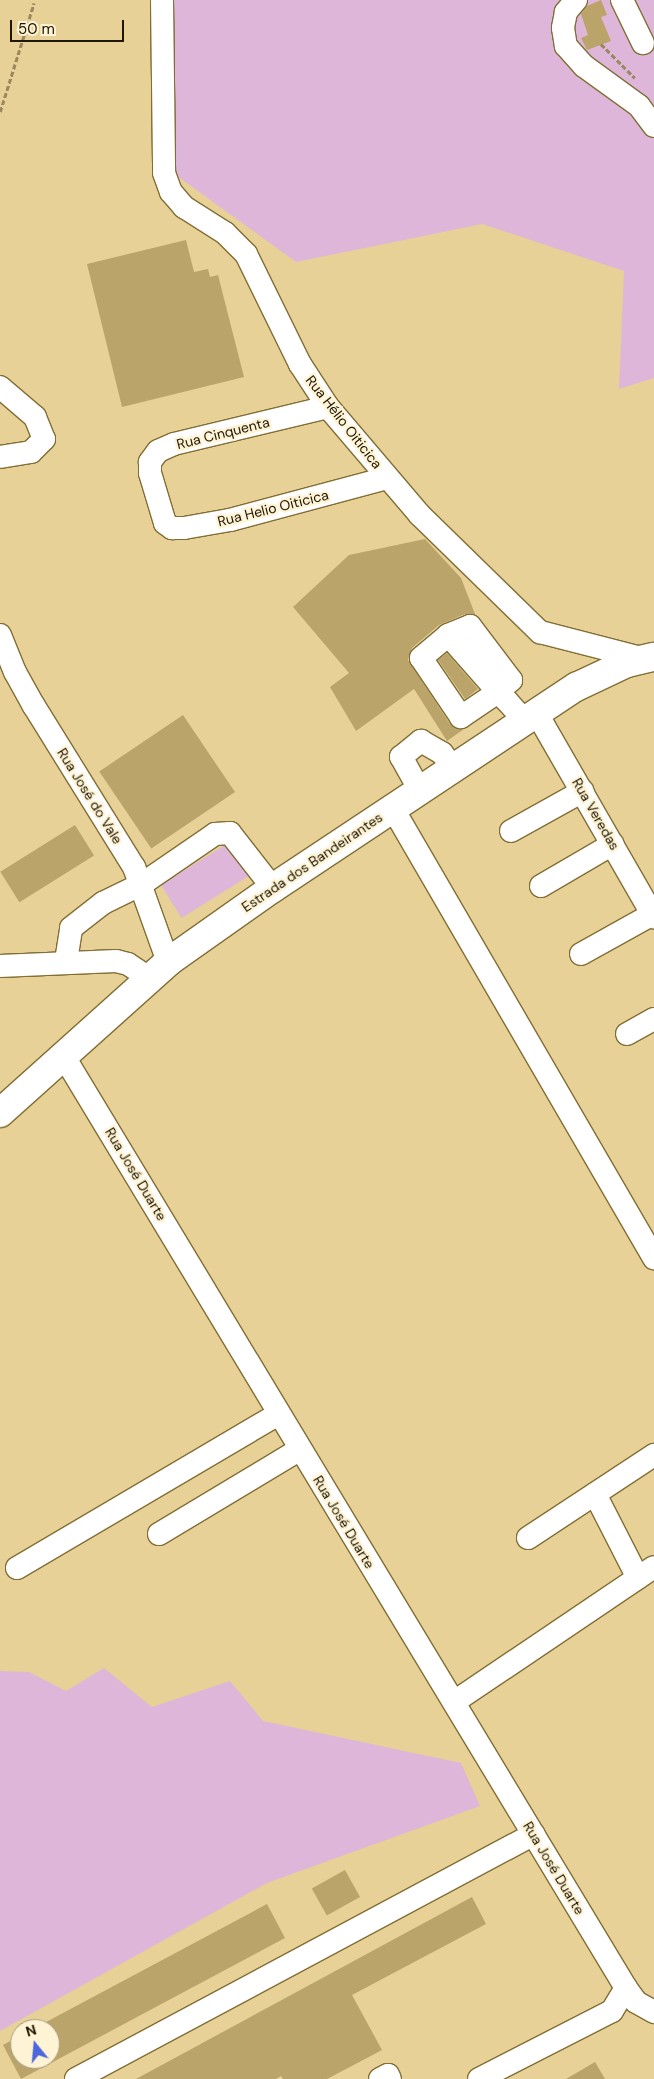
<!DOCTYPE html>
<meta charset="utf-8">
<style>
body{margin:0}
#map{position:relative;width:654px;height:2079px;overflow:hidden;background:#e7d196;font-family:"DM Sans",sans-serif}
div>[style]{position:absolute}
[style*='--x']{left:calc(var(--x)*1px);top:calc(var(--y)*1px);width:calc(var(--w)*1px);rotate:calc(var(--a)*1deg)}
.green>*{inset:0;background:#deb6d9;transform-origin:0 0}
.building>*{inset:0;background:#baa46a;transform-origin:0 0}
.path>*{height:2.5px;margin-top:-1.25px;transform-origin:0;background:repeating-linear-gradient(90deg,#9a895d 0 5px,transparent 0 7.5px)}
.roads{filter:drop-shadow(1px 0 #826e35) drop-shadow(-1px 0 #826e35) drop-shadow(0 1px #826e35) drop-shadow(0 -1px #826e35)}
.minor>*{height:22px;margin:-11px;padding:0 11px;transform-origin:11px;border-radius:11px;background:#fff}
.major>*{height:28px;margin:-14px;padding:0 14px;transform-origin:14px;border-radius:14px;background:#fff}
span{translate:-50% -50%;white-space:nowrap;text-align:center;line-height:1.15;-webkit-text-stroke:4.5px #fef3d5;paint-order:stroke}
.street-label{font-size:14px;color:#1e1601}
.north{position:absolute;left:10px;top:2019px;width:50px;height:50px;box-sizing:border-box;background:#fef3d5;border:1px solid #a49b80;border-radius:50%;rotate:343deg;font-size:14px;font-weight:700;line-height:20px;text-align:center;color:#1e1601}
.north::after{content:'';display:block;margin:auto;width:18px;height:22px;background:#4d67dc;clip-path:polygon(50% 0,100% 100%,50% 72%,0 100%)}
.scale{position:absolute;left:10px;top:20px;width:114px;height:22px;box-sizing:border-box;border:2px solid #1e1601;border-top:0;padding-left:6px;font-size:15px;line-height:18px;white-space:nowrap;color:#1e1601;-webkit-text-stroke:4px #fef3d5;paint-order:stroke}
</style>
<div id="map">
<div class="green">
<i style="clip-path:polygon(169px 0,654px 0,654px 378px,619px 389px,624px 271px,482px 224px,296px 262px,173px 173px)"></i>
<i style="left:233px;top:840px;width:39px;height:85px;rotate:58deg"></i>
<i style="clip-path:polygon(104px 1668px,152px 1707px,230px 1681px,263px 1721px,461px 1763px,480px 1806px,267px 1883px,0 2031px,0 1671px,29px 1672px,66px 1691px)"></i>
</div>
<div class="building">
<i style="clip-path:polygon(601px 0,607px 15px,601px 17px,611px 41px,587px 50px,581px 38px,588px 35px,581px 14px,587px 6px)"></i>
<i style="clip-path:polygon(186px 240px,194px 272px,208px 269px,210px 277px,218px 275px,244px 377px,122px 407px,87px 264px)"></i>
<i style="clip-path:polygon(425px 539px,461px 578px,475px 614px,465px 614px,439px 625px,412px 648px,408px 660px,450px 724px,464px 729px,447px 741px,414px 689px,356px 731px,330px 687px,349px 673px,293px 607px,349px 555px)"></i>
<i style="clip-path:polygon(447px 653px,478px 689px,465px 699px,438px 660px)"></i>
<i style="left:183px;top:715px;width:93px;height:101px;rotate:56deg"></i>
<i style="left:75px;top:825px;width:36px;height:88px;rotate:58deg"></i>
<i style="left:345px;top:1870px;width:31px;height:38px;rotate:61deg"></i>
<i style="clip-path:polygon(472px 1897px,486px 1924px,352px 1995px,382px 2050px,327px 2079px,283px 2079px,281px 2076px,276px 2079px,136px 2079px)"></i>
<i style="clip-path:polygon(267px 1904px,285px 1938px,21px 2079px,3px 2045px,20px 2036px,20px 2059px,50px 2059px,50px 2029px,33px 2029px)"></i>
<i style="clip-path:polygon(595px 2062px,605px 2079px,566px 2079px)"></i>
</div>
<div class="path">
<i style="--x:601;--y:44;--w:48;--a:45"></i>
<i style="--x:0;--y:112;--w:114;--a:-72.7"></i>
</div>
<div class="roads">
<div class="minor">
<i style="--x:162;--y:0;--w:173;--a:89.3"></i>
<i style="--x:164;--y:173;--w:20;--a:70"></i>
<i style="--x:171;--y:192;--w:20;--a:49"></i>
<i style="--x:184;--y:207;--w:49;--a:32.4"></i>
<i style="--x:225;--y:233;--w:30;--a:45"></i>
<i style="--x:246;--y:254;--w:123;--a:63.9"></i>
<i style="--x:300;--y:364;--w:51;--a:56.9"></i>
<i style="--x:328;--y:407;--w:142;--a:49.6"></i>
<i style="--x:420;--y:515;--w:168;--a:44.3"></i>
<i style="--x:540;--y:632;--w:108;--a:14.4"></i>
<i style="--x:576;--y:0;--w:16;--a:130"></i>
<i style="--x:566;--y:12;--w:16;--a:101"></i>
<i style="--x:563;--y:28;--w:18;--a:81"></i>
<i style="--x:566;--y:46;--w:27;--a:48"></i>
<i style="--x:584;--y:66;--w:68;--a:36"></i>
<i style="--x:639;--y:106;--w:25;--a:53"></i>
<i style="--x:622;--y:0;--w:48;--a:64"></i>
<i style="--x:0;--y:387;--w:46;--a:40.6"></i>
<i style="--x:35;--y:417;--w:24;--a:68"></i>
<i style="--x:44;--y:439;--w:18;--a:135"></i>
<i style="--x:31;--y:452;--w:31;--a:171"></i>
<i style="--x:328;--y:407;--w:158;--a:166.5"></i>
<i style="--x:174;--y:444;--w:17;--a:156"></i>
<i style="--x:158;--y:451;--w:14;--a:126"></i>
<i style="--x:150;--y:462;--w:11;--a:90"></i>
<i style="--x:150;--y:473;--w:52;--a:73.3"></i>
<i style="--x:165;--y:523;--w:9;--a:36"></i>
<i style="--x:172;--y:528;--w:12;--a:0"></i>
<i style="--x:184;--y:528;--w:47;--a:-9.9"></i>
<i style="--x:230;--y:520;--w:163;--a:-15"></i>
<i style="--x:0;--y:635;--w:40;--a:68"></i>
<i style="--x:15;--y:672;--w:39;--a:61"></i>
<i style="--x:34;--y:706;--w:190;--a:58.2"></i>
<i style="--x:134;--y:867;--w:101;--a:70.3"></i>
<i style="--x:448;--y:635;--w:24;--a:-22"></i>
<i style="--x:470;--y:626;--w:68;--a:52.8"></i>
<i style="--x:511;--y:680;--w:18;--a:137"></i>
<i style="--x:498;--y:692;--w:45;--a:146"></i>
<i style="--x:461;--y:717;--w:71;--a:-124.1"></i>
<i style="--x:421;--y:658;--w:35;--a:-40"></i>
<i style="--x:448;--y:635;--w:76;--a:48.7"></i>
<i style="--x:498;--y:692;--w:13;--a:45"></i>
<i style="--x:507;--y:701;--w:25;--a:48"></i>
<i style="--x:536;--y:712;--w:237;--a:60.1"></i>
<i style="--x:419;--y:789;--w:37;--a:-119"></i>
<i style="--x:401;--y:757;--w:26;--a:-39"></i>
<i style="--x:421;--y:741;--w:24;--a:30"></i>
<i style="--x:442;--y:753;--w:17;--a:54"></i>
<i style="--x:392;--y:807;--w:522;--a:59.85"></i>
<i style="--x:511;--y:831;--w:82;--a:-29.1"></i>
<i style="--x:541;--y:886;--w:83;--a:-30.3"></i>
<i style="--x:581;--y:954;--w:82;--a:-29.1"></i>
<i style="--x:66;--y:961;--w:33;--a:-81"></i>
<i style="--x:71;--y:928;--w:41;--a:-38"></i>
<i style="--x:103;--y:903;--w:43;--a:-26"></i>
<i style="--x:142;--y:884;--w:88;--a:-34.4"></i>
<i style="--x:215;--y:834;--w:15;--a:-4"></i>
<i style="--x:230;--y:833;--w:70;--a:52"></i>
<i style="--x:0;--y:966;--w:116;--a:-2.5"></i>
<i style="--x:116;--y:961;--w:12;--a:14"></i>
<i style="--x:128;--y:964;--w:25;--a:34"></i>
<i style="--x:627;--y:1034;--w:31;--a:-29"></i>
<i style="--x:63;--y:1055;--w:1090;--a:58.89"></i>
<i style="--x:626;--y:1988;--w:17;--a:54"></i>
<i style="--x:636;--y:2002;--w:21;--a:29"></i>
<i style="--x:595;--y:1494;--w:94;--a:62.9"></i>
<i style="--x:159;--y:1534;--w:163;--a:-31"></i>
<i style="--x:528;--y:1538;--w:151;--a:-33.4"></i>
<i style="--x:17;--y:1568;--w:303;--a:-30.5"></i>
<i style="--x:454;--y:1702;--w:241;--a:-34"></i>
<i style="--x:76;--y:2079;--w:519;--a:-28.14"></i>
<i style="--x:380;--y:2079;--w:9;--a:-27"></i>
<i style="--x:388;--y:2075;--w:4;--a:63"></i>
<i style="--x:479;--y:2079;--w:149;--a:-27.1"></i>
<i style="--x:612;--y:2011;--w:27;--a:-59"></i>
</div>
<div class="major">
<i style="--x:0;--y:1113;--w:226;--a:-41.9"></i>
<i style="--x:168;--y:962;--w:128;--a:-35.2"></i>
<i style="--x:273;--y:888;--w:364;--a:-33.6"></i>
<i style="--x:576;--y:687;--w:56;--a:-25.2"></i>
<i style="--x:627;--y:663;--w:28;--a:-13"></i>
</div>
</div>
<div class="street-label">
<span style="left:344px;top:422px;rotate:52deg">Rua Hélio Oiticica</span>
<span style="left:223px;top:433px;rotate:-14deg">Rua Cinquenta</span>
<span style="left:273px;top:508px;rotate:-14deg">Rua Helio Oiticica</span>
<span style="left:90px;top:796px;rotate:58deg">Rua José do Vale</span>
<span style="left:596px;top:814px;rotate:60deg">Rua Veredas</span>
<span style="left:312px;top:862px;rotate:-34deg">Estrada dos Bandeirantes</span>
<span style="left:136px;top:1174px;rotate:59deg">Rua José Duarte</span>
<span style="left:344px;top:1522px;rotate:59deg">Rua José Duarte</span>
<span style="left:554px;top:1868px;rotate:59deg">Rua José Duarte</span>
</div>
<div class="north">N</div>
<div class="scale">50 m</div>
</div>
